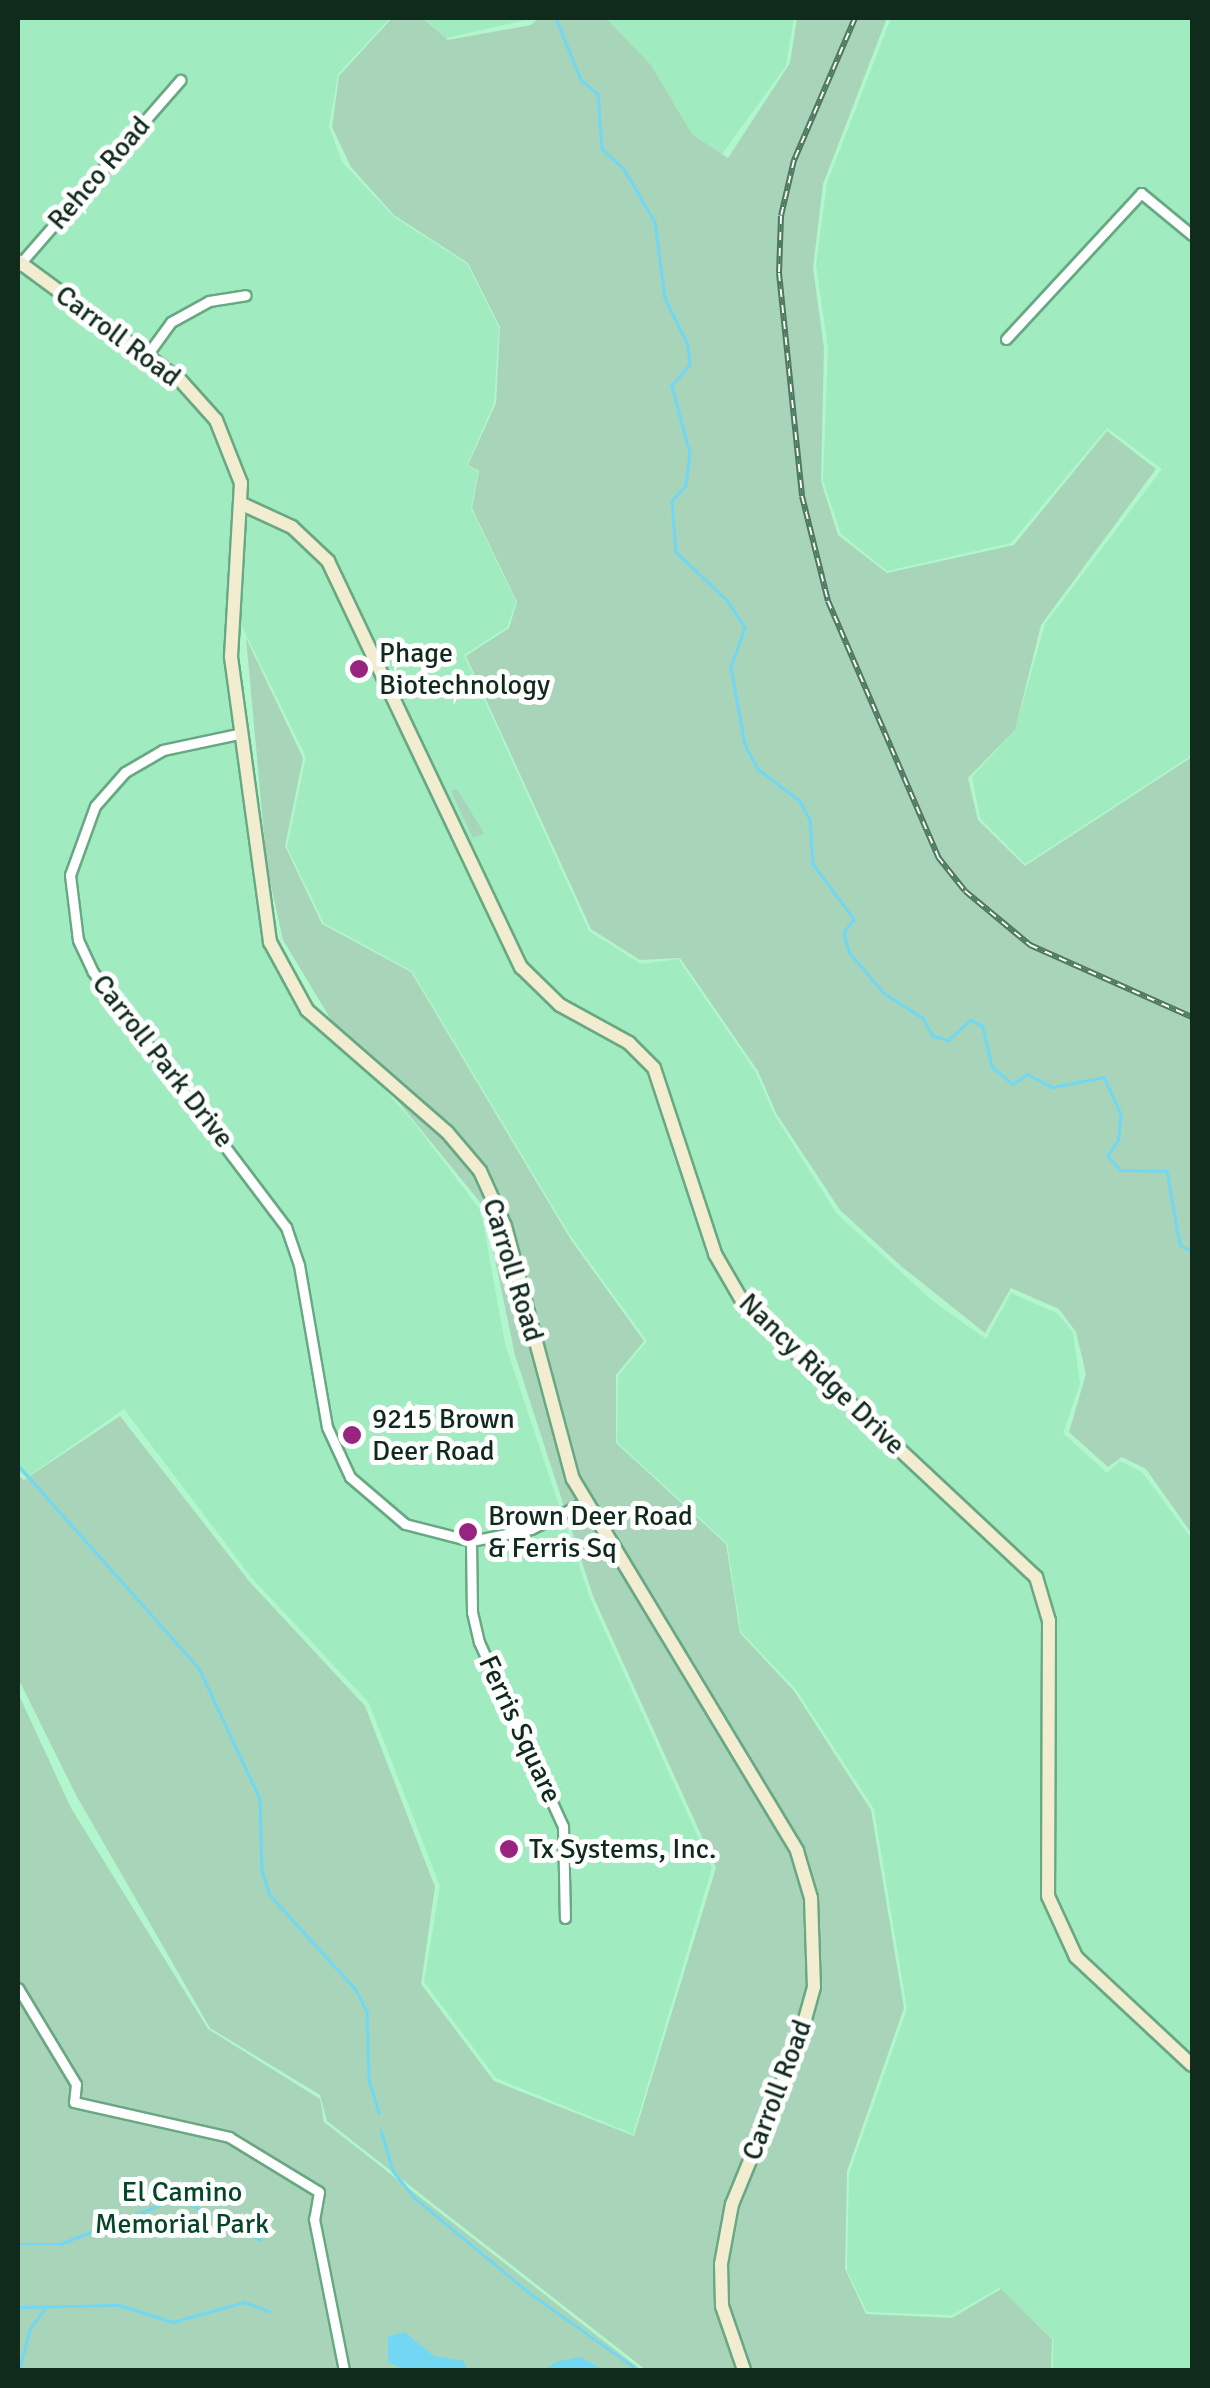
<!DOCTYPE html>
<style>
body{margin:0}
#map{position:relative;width:1210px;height:2388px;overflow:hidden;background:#b2f6cd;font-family:Signika,sans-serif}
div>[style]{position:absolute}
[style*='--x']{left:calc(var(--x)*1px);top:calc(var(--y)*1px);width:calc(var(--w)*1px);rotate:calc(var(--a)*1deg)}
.built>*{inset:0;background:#a0ebbf}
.green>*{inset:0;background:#a8d5b9}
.water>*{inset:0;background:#72d7f2}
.stream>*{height:2.5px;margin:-1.25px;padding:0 1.25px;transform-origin:1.25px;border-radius:1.25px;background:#72d7f2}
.roads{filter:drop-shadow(2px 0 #68a883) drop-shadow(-2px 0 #68a883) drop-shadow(0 2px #68a883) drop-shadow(0 -2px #68a883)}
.street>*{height:9px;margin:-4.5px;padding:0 4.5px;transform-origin:4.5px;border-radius:4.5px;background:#fff}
.secondary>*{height:12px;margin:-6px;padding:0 6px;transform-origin:6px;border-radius:6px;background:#f2ecd0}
.rail>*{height:6px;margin-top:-3px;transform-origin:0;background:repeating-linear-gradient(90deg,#fff 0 8px,#4e7960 0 16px);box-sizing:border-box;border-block:2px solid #4e7960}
.dots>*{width:28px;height:28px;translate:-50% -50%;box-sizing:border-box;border:5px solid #fff;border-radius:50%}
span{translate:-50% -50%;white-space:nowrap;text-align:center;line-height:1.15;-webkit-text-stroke:10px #fff;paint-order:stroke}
.street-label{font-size:28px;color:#102b1c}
.poi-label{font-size:28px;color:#102b1c}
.left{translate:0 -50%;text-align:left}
.park-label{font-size:28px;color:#054629}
.frame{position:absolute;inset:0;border:20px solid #102b1c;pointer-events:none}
</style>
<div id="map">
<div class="built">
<i style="clip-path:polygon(18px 18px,390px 18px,338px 74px,329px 126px,342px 162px,394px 217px,467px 264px,499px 328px,494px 403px,467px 465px,478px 472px,471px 508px,516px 602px,507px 627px,464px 655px,589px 931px,641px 964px,678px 959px,755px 1071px,775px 1116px,837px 1214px,934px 1302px,986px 1339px,1011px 1293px,1057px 1313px,1073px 1332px,1080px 1384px,1063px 1433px,1107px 1473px,1120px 1461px,1142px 1472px,1192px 1539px,1192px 2370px,1053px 2370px,1053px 2339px,999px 2288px,952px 2315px,867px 2312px,847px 2271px,849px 2174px,907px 2009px,874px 1809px,795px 1688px,741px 1632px,727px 1543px,617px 1442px,618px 1376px,647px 1341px,570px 1235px,412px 971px,324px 923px,287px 847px,306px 757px,229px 600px,248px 837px,270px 960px,415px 1124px,481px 1211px,505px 1344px,590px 1598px,712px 1868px,633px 2134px,496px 2078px,424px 1982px,440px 1886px,369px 1703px,251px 1577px,124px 1409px,26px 1478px,18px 1470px)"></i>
<i style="clip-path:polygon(424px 18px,534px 18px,446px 38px)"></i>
<i style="clip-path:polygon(606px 18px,794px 18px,786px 66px,722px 154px,692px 134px,651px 65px)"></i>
<i style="clip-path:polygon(891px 18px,1192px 18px,1192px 755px,1025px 864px,980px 818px,972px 777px,1015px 730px,1045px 624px,1162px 469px,1107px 428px,1011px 543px,887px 571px,841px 534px,823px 481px,828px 348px,816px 265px,827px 183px)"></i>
</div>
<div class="green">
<i style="clip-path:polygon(392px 18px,423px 18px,448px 40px,531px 25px,538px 18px,606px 18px,651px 65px,692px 134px,728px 158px,790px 63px,797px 18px,887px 18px,823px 184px,813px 268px,824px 348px,821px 481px,838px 535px,887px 573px,1014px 545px,1107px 431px,1156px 469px,1041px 625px,1015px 730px,968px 778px,978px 820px,1025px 866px,1192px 757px,1192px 1534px,1146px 1469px,1122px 1457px,1108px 1467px,1069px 1432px,1086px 1374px,1076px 1332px,1059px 1309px,1011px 1288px,985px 1333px,901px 1266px,840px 1210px,776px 1113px,758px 1071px,680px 958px,640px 960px,591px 929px,466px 656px,509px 628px,517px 602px,472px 508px,479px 471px,468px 465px,496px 403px,500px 327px,468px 263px,394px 215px,351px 167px,332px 127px,339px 76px)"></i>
<i style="clip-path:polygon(246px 638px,303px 758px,285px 846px,322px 924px,411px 972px,571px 1240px,644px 1341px,616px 1375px,616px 1443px,726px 1544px,740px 1633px,794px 1691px,871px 1810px,904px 2008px,847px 2171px,845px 2269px,866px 2314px,952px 2318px,1001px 2289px,1052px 2339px,1051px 2370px,646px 2370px,327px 2121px,320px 2095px,210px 2028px,76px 1795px,18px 1678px,18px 1474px,24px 1480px,120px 1416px,249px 1581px,365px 1706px,435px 1887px,421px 1984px,494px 2081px,634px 2136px,716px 1868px,593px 1596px,515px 1355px,484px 1207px,330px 1018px,283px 940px,267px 867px)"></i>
<i style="clip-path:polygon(457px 789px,484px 833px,473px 838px,451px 791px)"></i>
<i style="clip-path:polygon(18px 1693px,71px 1808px,208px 2029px,320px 2099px,324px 2122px,641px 2370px,18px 2370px)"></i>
</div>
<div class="water">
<i style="clip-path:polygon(404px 2332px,434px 2356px,464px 2361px,467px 2370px,406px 2370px,388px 2362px,388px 2337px)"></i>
<i style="clip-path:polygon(580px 2357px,604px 2370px,545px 2370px,556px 2362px)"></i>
</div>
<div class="stream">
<i style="--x:556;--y:18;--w:67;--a:68"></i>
<i style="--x:581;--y:80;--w:22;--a:39"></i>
<i style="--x:598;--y:94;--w:55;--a:85.8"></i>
<i style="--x:602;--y:149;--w:30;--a:42"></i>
<i style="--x:624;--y:169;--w:61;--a:59.7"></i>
<i style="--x:655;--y:222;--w:77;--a:82.5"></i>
<i style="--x:665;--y:298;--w:52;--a:63.9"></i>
<i style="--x:688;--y:345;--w:20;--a:84"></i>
<i style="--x:690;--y:365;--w:28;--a:131"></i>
<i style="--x:672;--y:386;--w:69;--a:75"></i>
<i style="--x:690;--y:453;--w:33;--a:97"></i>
<i style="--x:686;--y:486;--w:21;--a:133"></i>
<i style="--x:672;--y:501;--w:51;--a:85.5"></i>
<i style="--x:676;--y:552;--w:70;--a:43.3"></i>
<i style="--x:727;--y:600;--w:33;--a:57"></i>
<i style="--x:745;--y:628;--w:42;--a:109.3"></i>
<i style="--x:731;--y:668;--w:77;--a:79.6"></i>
<i style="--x:745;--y:744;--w:28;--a:63"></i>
<i style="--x:758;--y:769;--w:53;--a:37.3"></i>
<i style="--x:800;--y:801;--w:21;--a:62"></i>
<i style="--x:810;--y:820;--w:44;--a:86.1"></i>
<i style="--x:813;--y:864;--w:69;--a:53.3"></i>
<i style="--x:854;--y:919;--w:17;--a:126"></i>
<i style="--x:844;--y:933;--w:20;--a:75"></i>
<i style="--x:849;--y:952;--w:54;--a:49.5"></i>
<i style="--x:884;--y:993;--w:46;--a:32.7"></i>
<i style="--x:923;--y:1018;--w:21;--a:61"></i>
<i style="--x:933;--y:1036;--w:16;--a:15"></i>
<i style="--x:948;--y:1040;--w:30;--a:-42"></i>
<i style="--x:970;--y:1020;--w:14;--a:25"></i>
<i style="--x:983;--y:1026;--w:42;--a:77.6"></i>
<i style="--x:992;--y:1067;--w:27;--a:39"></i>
<i style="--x:1013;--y:1084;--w:17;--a:-36"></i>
<i style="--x:1027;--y:1074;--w:29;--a:27"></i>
<i style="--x:1053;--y:1087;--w:52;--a:-11.1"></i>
<i style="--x:1104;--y:1077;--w:41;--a:65.3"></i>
<i style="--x:1121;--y:1114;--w:25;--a:95"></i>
<i style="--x:1119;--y:1139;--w:20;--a:123"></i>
<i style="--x:1108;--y:1156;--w:18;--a:49"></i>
<i style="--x:1120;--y:1170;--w:47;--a:1.2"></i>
<i style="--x:1167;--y:1171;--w:75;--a:80"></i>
<i style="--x:1180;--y:1245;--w:13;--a:27"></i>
<i style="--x:18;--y:1465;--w:272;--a:48.3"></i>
<i style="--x:199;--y:1668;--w:145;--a:65"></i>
<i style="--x:260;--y:1799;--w:72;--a:88.4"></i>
<i style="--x:262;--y:1871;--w:25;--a:72"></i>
<i style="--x:270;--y:1895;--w:128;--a:47.8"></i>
<i style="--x:356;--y:1990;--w:25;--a:63"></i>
<i style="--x:367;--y:2012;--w:68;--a:88.3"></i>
<i style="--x:369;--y:2080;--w:34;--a:73"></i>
<i style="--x:381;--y:2130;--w:43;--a:73.7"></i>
<i style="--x:393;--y:2171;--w:36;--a:51"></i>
<i style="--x:416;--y:2199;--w:149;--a:39.6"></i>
<i style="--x:531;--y:2294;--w:131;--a:35.4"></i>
<i style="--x:18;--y:2244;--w:42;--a:0"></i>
<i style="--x:60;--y:2244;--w:115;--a:-21.4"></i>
<i style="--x:167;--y:2202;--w:19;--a:0"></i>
<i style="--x:186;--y:2202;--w:84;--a:26.9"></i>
<i style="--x:18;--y:2307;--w:101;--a:-1.1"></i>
<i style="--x:119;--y:2305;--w:57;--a:17.5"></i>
<i style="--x:173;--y:2322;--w:74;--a:-15.7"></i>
<i style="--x:244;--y:2302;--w:27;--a:20"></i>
<i style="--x:19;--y:2370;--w:43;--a:-75.3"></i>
<i style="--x:30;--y:2328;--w:24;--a:-52"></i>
</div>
<div class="roads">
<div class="street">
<i style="--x:18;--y:266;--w:247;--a:-48.9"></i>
<i style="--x:1006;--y:339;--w:199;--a:-47.2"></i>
<i style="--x:1141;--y:193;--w:66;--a:39.5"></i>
<i style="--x:147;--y:355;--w:41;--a:-54"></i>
<i style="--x:171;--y:322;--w:43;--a:-28.9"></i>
<i style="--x:209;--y:301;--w:37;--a:-9"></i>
<i style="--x:238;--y:734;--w:77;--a:168"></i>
<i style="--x:163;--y:750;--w:44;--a:149.9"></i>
<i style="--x:125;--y:772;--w:45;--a:131.4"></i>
<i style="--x:95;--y:806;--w:73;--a:109.9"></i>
<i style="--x:70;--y:875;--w:65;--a:83"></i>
<i style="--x:78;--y:940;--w:35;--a:65"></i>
<i style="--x:93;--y:972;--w:320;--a:52.9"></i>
<i style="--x:286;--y:1227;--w:40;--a:71.1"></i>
<i style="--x:299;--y:1265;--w:164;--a:80.2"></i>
<i style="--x:327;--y:1427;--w:55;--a:65.3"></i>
<i style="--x:350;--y:1477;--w:72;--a:40.5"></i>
<i style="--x:405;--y:1524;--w:68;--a:14.4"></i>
<i style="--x:471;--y:1541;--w:61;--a:-11.3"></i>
<i style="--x:531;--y:1529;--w:60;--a:-26.6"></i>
<i style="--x:471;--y:1541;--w:71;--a:89.2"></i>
<i style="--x:472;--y:1612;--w:31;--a:77"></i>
<i style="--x:479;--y:1642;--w:202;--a:65.5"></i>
<i style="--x:563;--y:1826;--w:92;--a:88.8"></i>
<i style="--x:18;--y:1988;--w:112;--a:58.9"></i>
<i style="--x:76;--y:2084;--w:18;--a:96"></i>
<i style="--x:74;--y:2102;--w:159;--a:12.7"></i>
<i style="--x:229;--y:2137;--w:105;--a:31.4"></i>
<i style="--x:319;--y:2192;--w:27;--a:100"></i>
<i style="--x:314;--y:2219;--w:154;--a:78.8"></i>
</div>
<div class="secondary">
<i style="--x:18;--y:261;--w:202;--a:36.4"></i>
<i style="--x:181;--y:381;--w:52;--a:48.1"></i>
<i style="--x:216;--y:420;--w:68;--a:68.4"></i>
<i style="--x:241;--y:483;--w:174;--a:93.3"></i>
<i style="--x:231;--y:657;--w:288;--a:82.2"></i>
<i style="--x:270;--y:942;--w:77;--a:61.4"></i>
<i style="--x:307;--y:1010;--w:186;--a:41.1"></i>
<i style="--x:447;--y:1132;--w:51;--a:49.8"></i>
<i style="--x:480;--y:1171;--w:60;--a:65.6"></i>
<i style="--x:505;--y:1226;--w:262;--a:75"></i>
<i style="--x:573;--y:1479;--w:434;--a:58.9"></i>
<i style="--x:797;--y:1851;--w:49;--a:73.4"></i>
<i style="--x:811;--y:1898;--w:89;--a:88.1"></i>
<i style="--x:814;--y:1987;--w:56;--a:105.5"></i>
<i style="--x:799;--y:2041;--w:176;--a:112.3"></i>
<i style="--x:732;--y:2204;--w:61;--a:100.4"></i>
<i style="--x:721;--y:2264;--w:42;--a:88.6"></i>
<i style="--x:722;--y:2306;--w:68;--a:71"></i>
<i style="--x:242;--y:504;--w:55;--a:24.7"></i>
<i style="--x:292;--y:527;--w:50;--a:43.4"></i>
<i style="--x:328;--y:561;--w:450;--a:64.6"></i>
<i style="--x:521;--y:967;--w:54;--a:44.3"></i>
<i style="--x:560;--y:1005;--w:79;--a:28.8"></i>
<i style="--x:629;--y:1043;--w:35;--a:45"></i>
<i style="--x:654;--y:1068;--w:196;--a:71.8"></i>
<i style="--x:715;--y:1254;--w:58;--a:59.9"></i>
<i style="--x:744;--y:1304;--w:400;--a:43.1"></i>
<i style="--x:1036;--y:1577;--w:46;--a:73.5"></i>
<i style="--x:1049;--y:1621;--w:275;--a:90.2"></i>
<i style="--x:1048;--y:1896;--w:67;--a:65.3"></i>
<i style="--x:1076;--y:1957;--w:158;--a:43"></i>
</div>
</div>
<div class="rail">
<i style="--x:855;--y:18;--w:155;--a:113.2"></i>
<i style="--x:794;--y:160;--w:57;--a:103.1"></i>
<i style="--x:781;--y:216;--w:57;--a:92"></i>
<i style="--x:779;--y:273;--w:224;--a:84.1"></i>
<i style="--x:802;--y:496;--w:108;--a:76.1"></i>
<i style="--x:828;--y:601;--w:279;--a:66.7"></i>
<i style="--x:938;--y:857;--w:43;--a:51.5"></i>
<i style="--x:965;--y:891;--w:85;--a:39.7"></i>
<i style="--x:1030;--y:945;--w:177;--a:24"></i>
</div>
<div class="dots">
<i style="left:359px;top:669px;background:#982480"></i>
<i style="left:352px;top:1435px;background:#982480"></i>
<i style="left:468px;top:1532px;background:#982480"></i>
<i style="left:509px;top:1849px;background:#982480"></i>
</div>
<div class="street-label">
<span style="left:99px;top:173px;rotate:-49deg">Rehco Road</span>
<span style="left:118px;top:336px;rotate:37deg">Carroll Road</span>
<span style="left:163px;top:1061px;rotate:52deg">Carroll Park Drive</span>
<span style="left:513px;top:1270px;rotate:73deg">Carroll Road</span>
<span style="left:822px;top:1374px;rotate:44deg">Nancy Ridge Drive</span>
<span style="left:520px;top:1729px;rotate:65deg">Ferris Square</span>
<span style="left:777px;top:2090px;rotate:-69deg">Carroll Road</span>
</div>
<div class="poi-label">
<span class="left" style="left:379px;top:669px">Phage<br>Biotechnology</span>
<span class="left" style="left:372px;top:1435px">9215 Brown<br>Deer Road</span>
<span class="left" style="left:488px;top:1532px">Brown Deer Road<br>&amp; Ferris Sq</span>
<span class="left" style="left:529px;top:1849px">Tx Systems, Inc.</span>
</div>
<div class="park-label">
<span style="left:182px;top:2208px">El Camino<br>Memorial Park</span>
</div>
<div class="frame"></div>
</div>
